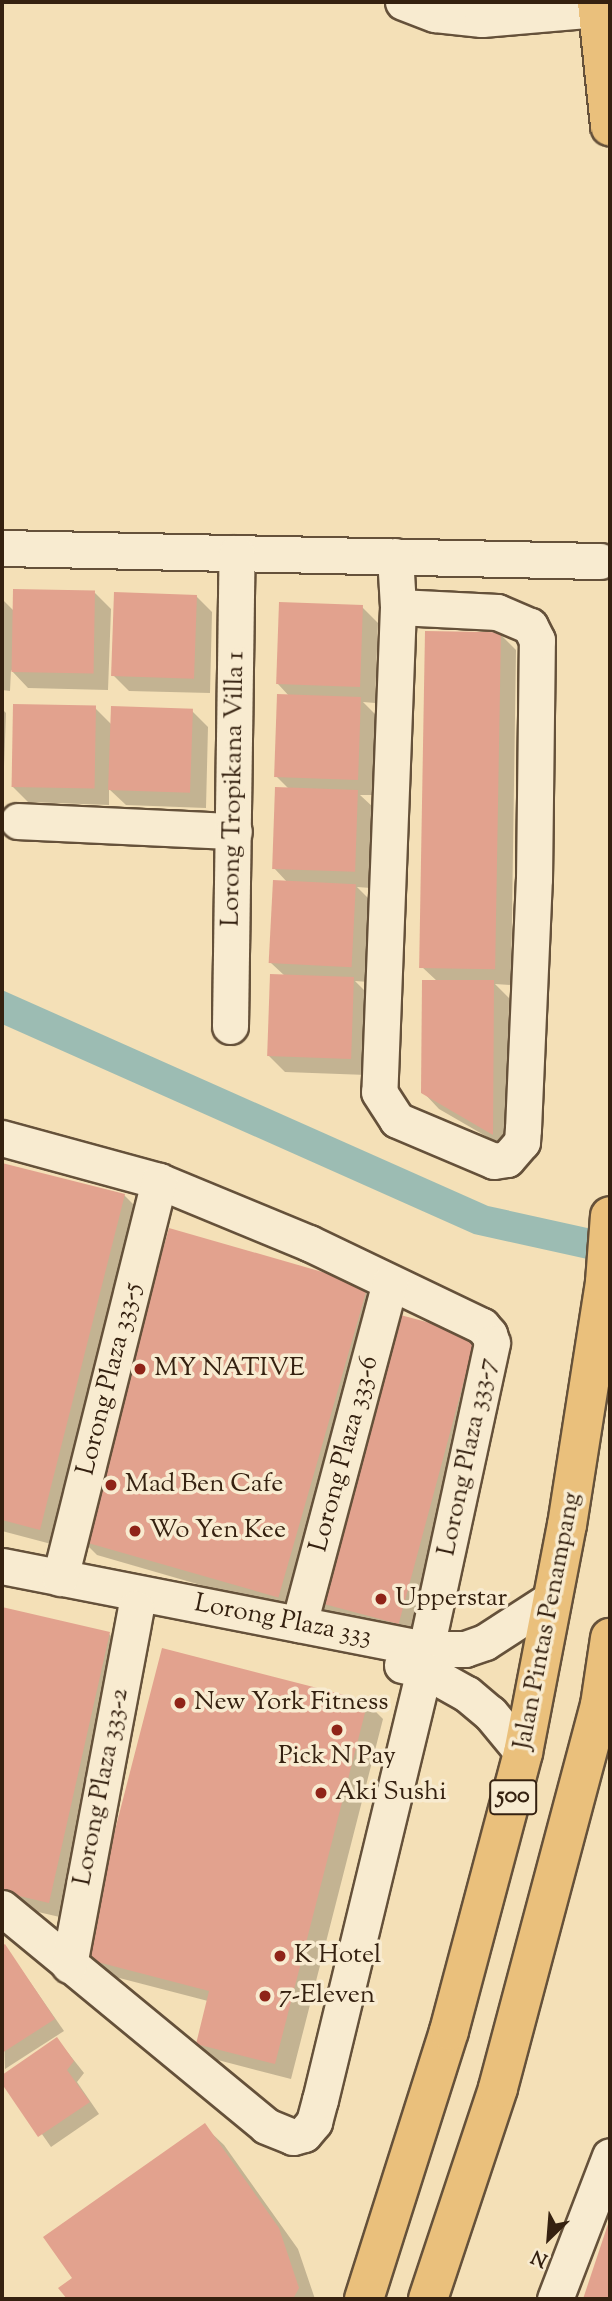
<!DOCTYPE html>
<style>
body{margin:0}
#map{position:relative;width:612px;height:2301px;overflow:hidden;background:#f4e0b7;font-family:"Sorts Mill Goudy",serif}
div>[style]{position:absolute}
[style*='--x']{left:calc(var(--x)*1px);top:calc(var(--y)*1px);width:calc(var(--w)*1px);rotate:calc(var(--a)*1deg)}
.water>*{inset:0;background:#9cbcb3}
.shadow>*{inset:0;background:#0003}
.building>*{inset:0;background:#e2a28e;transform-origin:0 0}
.roads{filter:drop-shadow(2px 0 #65513a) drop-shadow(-2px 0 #65513a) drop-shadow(0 2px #65513a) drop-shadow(0 -2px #65513a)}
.minor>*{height:35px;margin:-17.5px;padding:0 17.5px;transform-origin:17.5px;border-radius:17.5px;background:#f8ebd0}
.major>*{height:38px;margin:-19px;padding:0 19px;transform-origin:19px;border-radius:19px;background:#eac07c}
.dots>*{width:19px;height:19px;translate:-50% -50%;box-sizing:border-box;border:4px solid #f8ebd0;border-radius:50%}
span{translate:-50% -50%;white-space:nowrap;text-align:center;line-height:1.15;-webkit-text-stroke:7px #f8ebd0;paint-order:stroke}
.shield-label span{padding:2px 5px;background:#f8ebd0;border:2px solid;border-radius:5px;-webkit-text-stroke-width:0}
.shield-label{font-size:24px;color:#352110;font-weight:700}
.street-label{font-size:26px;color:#352110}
.poi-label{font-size:26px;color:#352110}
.left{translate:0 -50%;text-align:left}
.frame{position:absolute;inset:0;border:4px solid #352110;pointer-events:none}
.north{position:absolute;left:514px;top:2203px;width:70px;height:70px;-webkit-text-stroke:5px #f8ebd0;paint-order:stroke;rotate:205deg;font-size:19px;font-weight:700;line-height:28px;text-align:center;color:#352110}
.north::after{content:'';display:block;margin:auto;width:24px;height:32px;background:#352110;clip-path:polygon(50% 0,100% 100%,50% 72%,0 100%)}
</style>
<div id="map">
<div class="water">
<i style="clip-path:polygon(2px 990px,488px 1206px,610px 1233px,610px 1264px,474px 1234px,2px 1024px)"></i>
</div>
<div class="shadow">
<i style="clip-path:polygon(95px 593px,111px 609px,108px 690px,28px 688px,11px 670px,10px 691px,2px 690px,2px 599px,14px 611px)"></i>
<i style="clip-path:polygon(196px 596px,212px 612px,210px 693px,129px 691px,113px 675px)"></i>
<i style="clip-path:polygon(362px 607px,378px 623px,375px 703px,363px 702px,376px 715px,374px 795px,360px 795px,374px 808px,371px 888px,357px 887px,372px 902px,369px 982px,355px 981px,369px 995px,367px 1075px,285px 1072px,269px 1056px,285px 976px,271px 963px,288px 883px,274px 868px,289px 789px,276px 776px,290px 697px,278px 684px)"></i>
<i style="clip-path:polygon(500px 634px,516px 650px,511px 985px,495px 984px,509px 998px,508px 1149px,439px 1109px,423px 1092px,437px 981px,422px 967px)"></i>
<i style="clip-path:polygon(95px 708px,112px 725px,192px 711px,208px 727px,206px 808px,126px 805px,109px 789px,109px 805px,28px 802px,12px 786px)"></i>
<i style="clip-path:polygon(2px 709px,6px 713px,3px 793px,2px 793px)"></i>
<i style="clip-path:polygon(2px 1164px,124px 1195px,140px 1211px,55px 1545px,2px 1531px)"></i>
<i style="clip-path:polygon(367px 1287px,383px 1303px,294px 1612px,97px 1555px,81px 1539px)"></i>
<i style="clip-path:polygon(475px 1337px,491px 1353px,413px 1640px,333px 1618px,317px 1602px)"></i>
<i style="clip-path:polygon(2px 1609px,109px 1634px,125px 1650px,64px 1918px,8px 1905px,2px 1899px)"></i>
<i style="clip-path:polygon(367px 1703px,383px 1719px,291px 2079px,214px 2059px,198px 2043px,208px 2001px,100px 1973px,84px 1957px)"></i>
<i style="clip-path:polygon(5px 1946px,64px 2031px,5px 2069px,2px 1948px)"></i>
<i style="clip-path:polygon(57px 2039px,84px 2073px,77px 2082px,99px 2114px,51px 2147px,2px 2077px)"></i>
<i style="clip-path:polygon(204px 2126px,224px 2145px,298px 2249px,315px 2299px,69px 2299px,61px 2288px,75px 2279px)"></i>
<i style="clip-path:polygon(610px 2222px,610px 2299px,585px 2299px)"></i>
</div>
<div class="building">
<i style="left:13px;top:589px;width:82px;height:83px;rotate:1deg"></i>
<i style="left:114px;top:592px;width:83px;height:84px;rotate:2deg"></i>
<i style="left:279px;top:602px;width:84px;height:82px;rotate:2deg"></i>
<i style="left:425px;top:631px;width:76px;height:337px;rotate:1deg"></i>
<i style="left:277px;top:694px;width:84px;height:83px;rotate:2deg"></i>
<i style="left:13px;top:704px;width:83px;height:83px;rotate:1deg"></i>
<i style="left:111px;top:706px;width:82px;height:84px;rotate:2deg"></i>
<i style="left:275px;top:787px;width:83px;height:82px;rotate:2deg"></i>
<i style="left:273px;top:880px;width:83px;height:83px;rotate:3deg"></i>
<i style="left:270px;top:974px;width:84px;height:82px;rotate:2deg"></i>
<i style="clip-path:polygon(422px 980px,494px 980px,493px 1135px,421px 1093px)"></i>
<i style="clip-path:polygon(2px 1163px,125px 1194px,40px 1530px,2px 1520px)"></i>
<i style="left:169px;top:1228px;width:207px;height:325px;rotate:16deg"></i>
<i style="left:393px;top:1313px;width:86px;height:299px;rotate:15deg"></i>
<i style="clip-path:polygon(2px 1607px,110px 1632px,49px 1903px,2px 1892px)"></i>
<i style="clip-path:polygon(162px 1648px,368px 1701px,275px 2064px,196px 2044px,209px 1991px,82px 1958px)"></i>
<i style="clip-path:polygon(5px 1944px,55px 2019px,2px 2053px,2px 1946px)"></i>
<i style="clip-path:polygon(57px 2037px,74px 2061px,67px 2070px,90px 2102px,38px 2137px,2px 2084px,2px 2075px)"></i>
<i style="clip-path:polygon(205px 2123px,279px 2228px,299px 2288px,293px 2299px,67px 2299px,58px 2288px,72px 2278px,43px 2237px)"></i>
<i style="clip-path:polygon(610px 2218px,610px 2299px,583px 2299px)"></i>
</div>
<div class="roads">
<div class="minor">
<i style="--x:403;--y:2;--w:34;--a:21"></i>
<i style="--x:435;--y:14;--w:47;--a:6.1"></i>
<i style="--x:482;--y:19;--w:116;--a:-4.9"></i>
<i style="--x:2;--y:548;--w:598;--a:1.25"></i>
<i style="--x:395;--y:556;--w:51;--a:86.6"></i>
<i style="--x:398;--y:607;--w:485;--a:92.2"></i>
<i style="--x:379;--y:1092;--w:33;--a:57"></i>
<i style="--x:397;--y:1120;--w:105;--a:22.9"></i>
<i style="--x:494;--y:1161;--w:13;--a:-9"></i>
<i style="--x:507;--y:1159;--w:23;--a:-49"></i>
<i style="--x:522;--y:1142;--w:13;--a:-86"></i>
<i style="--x:523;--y:1129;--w:250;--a:-87.5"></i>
<i style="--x:534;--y:879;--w:239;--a:-89.3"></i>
<i style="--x:537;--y:640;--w:16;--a:-117"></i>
<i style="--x:530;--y:626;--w:36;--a:-157"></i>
<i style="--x:497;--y:612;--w:99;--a:-177.1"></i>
<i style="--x:18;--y:821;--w:216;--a:2.7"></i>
<i style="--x:230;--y:1026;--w:473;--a:-89.2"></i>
<i style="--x:2;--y:1138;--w:163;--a:15.3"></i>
<i style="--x:159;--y:1181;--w:162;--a:22.5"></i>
<i style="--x:309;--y:1243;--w:192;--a:25.6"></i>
<i style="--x:482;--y:1326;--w:11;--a:49"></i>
<i style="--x:489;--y:1334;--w:9;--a:72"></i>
<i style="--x:492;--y:1343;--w:313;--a:102.2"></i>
<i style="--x:2;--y:1566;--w:432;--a:11.1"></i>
<i style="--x:426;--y:1649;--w:39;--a:0"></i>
<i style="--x:465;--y:1649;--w:21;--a:-19"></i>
<i style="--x:485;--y:1642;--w:81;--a:-32.9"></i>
<i style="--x:60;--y:1578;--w:409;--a:-76"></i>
<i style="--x:299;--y:1624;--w:353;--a:-75.1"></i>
<i style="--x:402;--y:1665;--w:23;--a:13"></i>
<i style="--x:424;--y:1670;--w:49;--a:29.2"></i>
<i style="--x:467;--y:1694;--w:30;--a:40"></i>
<i style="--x:490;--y:1713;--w:52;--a:50.5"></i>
<i style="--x:2;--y:1908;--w:342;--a:39.5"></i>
<i style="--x:266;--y:2126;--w:29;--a:22"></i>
<i style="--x:293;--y:2137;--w:11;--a:-15"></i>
<i style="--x:304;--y:2134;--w:16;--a:-50"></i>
<i style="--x:314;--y:2122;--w:23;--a:-75"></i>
<i style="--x:320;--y:2100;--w:442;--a:-76.4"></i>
<i style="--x:69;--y:1965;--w:363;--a:-79.4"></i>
<i style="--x:555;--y:2299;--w:153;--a:-69"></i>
</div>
<div class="major">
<i style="--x:597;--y:2;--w:125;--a:84"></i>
<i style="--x:364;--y:2299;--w:281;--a:-72.4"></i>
<i style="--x:449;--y:2031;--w:288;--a:-75.1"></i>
<i style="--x:523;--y:1753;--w:232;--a:-79.1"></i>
<i style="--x:567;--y:1525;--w:246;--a:-81.1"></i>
<i style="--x:605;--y:1282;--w:66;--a:-85.7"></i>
<i style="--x:428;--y:2299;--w:222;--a:-71.6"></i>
<i style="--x:498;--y:2088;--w:396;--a:-75.1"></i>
<i style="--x:600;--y:1705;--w:68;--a:-81.5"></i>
</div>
</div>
<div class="dots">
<i style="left:140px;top:1369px;background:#8f2418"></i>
<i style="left:111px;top:1485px;background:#8f2418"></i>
<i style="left:135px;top:1531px;background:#8f2418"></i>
<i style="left:381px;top:1599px;background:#8f2418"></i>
<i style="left:180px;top:1703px;background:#8f2418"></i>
<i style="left:337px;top:1730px;background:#8f2418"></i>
<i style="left:321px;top:1793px;background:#8f2418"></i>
<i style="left:280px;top:1956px;background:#8f2418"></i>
<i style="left:265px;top:1996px;background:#8f2418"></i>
</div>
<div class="shield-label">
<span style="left:513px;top:1797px">500</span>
</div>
<div class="street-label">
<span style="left:234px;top:789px;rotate:-89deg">Lorong Tropikana Villa 1</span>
<span style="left:110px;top:1379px;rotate:-76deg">Lorong Plaza 333-5</span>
<span style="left:345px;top:1454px;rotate:-75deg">Lorong Plaza 333-6</span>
<span style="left:468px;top:1457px;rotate:-78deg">Lorong Plaza 333-7</span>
<span style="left:283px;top:1621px;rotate:11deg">Lorong Plaza 333</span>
<span style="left:548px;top:1621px;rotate:-79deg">Jalan Pintas Penampang</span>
<span style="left:102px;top:1787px;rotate:-79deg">Lorong Plaza 333-2</span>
</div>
<div class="poi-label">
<span class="left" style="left:154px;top:1369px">MY NATIVE</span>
<span class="left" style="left:125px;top:1485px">Mad Ben Cafe</span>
<span class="left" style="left:149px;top:1531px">Wo Yen Kee</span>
<span class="left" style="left:395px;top:1599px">Upperstar</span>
<span class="left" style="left:194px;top:1703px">New York Fitness</span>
<span style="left:337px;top:1757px">Pick N Pay</span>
<span class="left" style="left:335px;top:1793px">Aki Sushi</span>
<span class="left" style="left:294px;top:1956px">K Hotel</span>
<span class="left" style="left:279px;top:1996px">7-Eleven</span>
</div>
<div class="frame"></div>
<div class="north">N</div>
</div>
